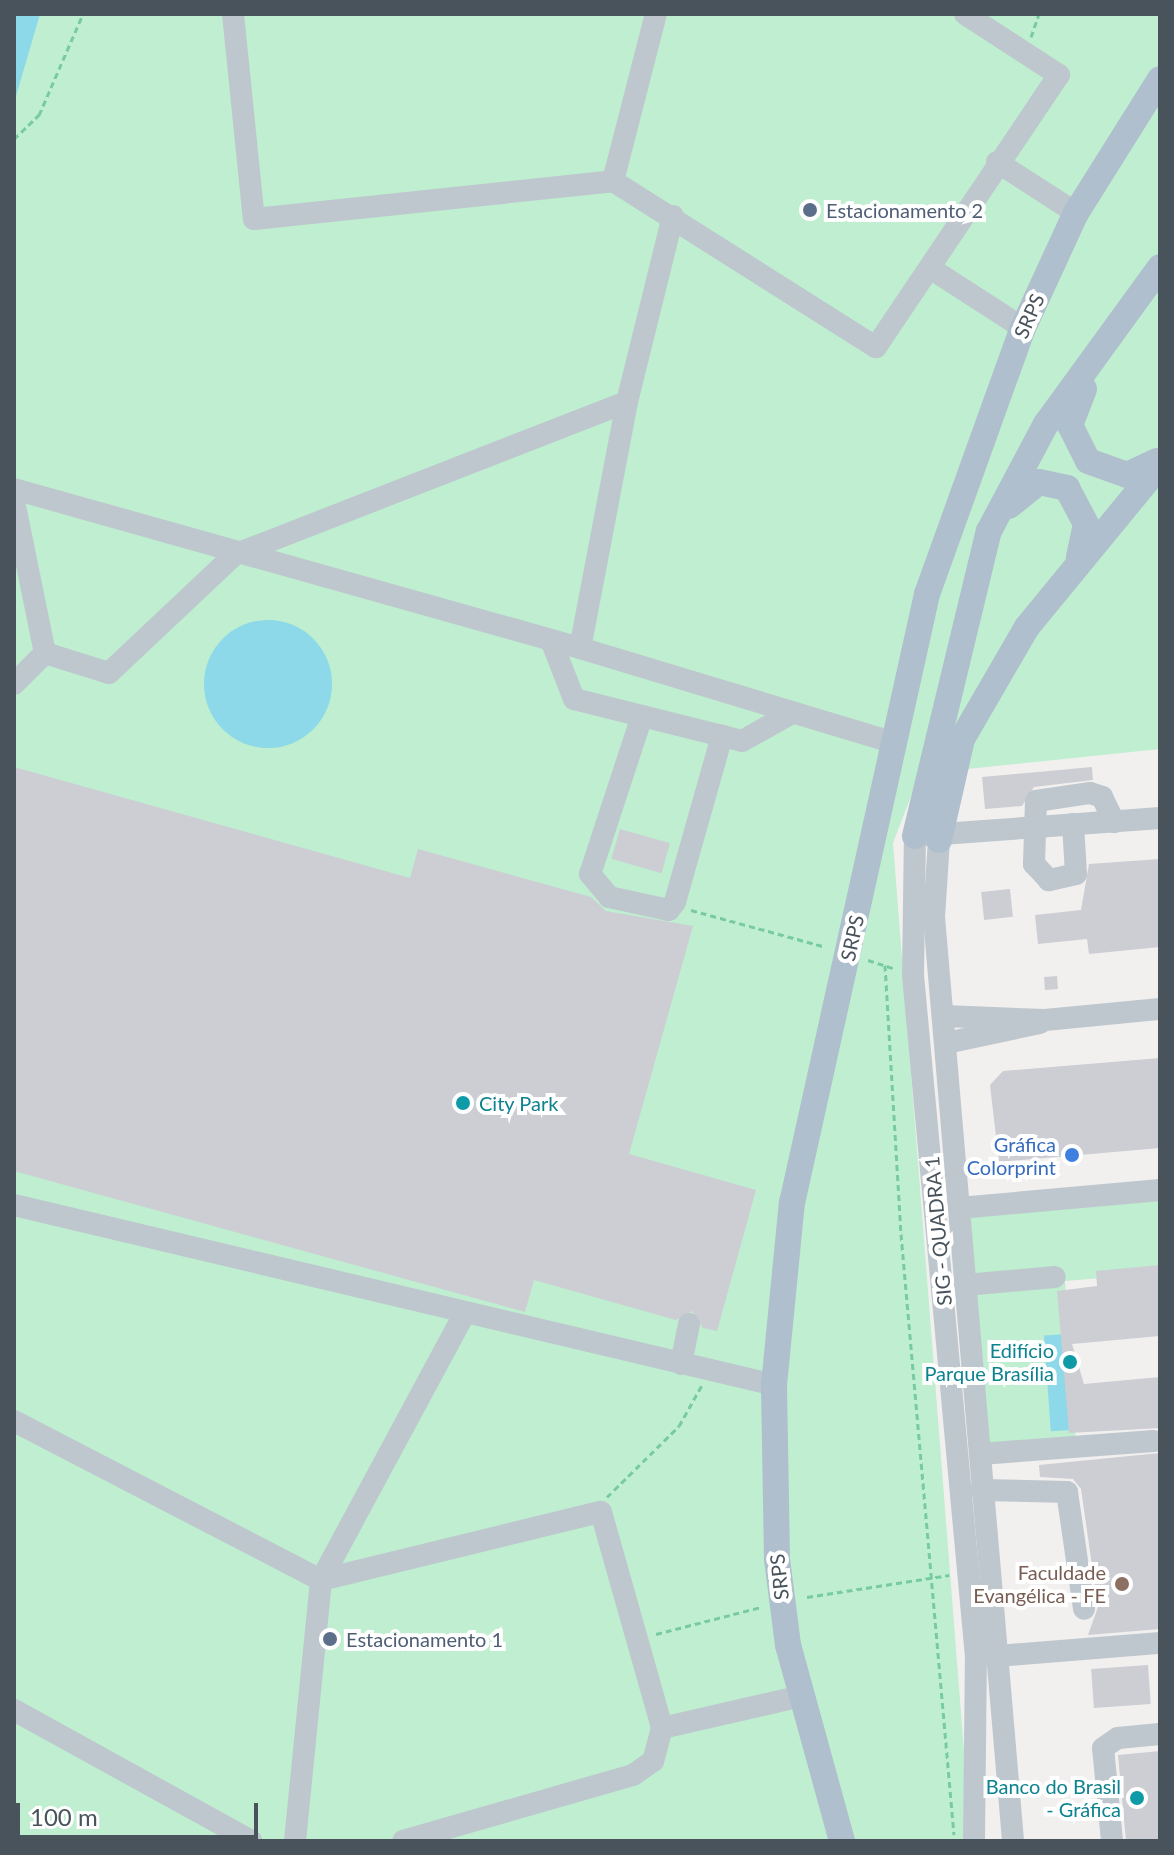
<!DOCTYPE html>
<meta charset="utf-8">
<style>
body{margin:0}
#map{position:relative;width:1174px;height:1855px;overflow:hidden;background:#f2efef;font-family:Lato,sans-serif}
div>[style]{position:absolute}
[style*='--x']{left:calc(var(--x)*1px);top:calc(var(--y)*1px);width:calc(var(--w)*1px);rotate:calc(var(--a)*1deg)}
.green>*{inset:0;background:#bfeed0}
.water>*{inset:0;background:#8dd8e9;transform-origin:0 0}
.round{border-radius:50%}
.building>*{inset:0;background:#ccced4;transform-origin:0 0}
.path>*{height:3px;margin-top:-1.5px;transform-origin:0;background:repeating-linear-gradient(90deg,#78cba0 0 6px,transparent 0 10px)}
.minor>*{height:22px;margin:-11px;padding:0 11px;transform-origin:11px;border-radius:11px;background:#bec7ce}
.major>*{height:26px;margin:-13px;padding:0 13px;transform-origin:13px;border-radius:13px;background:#afbfcd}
.dots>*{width:22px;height:22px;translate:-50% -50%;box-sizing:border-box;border:4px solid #fff;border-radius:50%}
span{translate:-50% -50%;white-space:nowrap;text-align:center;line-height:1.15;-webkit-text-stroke:8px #fff;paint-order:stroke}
.service-label{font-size:20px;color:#4e5e75}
.left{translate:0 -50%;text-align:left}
.street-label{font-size:20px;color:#48535c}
.culture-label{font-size:20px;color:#0d838f}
.right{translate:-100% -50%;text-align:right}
.shop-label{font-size:20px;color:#366cbe}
.education-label{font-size:20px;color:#785e54}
.frame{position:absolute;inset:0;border:16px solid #48535c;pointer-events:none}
.scale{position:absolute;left:16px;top:1803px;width:242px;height:36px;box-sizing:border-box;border:4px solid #48535c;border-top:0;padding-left:10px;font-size:24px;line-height:28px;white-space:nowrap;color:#48535c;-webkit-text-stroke:6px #fff;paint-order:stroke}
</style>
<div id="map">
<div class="green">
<i style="clip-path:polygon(14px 14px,1160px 14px,1160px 749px,957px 770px,913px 791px,893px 843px,971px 1841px,14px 1841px)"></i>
<i style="clip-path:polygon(1160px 1199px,1160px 1273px,1065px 1281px,1076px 1444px,986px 1451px,968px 1213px)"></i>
</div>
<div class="water">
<i style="clip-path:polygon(14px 14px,40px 14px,14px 103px)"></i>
<i class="round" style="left:204px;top:620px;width:128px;height:128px"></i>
<i style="left:1067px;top:1334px;width:96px;height:23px;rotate:86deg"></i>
</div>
<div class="building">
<i style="clip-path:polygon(14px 767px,410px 878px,418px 849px,591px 897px,606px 911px,693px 926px,629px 1154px,756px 1190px,717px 1331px,703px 1328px,692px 1311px,676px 1320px,534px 1280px,525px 1312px,14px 1171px)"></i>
<i style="clip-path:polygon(1092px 767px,1093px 780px,1034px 787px,1022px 806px,985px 809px,982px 777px)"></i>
<i style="left:620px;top:829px;width:52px;height:31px;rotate:16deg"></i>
<i style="clip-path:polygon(1160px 859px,1160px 947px,1089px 954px,1087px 939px,1038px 944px,1035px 915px,1081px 910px,1089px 864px)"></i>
<i style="left:1010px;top:889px;width:28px;height:29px;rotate:84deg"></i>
<i style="left:1057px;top:976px;width:13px;height:13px;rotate:86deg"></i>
<i style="clip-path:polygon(1160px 1058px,1160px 1148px,999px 1162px,990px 1085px,1003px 1071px)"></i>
<i style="clip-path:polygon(1160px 1265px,1160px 1336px,1072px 1344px,1084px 1384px,1160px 1377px,1160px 1428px,1069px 1433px,1057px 1291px,1097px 1286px,1096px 1271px)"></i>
<i style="clip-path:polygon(1160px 1453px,1160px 1629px,1088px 1635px,1098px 1607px,1081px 1489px,1073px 1479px,1040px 1477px,1039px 1465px)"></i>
<i style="left:1148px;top:1665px;width:39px;height:57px;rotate:86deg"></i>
<i style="clip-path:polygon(1160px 1751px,1160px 1841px,1126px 1841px,1118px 1755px)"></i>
</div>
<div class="path">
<i style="--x:1031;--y:37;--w:24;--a:-71"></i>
<i style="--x:14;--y:139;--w:35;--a:-44"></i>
<i style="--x:39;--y:115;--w:110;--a:-66.5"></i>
<i style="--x:691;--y:910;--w:140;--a:15.3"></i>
<i style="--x:868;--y:960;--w:28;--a:18"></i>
<i style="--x:885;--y:965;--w:269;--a:86.6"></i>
<i style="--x:901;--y:1234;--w:603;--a:84.96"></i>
<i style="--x:607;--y:1497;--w:101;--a:-44.6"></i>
<i style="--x:679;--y:1426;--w:47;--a:-60.7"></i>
<i style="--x:807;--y:1597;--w:144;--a:-8.8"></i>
<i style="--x:656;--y:1634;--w:108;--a:-14.4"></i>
</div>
<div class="minor">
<i style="--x:233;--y:14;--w:206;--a:84.2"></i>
<i style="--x:254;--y:219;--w:361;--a:-6"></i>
<i style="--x:613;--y:181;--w:311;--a:32.3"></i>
<i style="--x:876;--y:347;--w:328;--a:-56.1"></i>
<i style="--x:1059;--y:75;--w:112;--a:-147"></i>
<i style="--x:997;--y:162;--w:94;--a:32.8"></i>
<i style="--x:613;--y:181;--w:172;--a:-75.6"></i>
<i style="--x:673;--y:216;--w:192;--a:103.9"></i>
<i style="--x:627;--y:402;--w:250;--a:100.8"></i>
<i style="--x:580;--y:648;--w:329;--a:16.8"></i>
<i style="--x:930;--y:268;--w:111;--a:32.8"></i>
<i style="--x:14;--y:489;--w:588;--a:15.69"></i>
<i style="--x:14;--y:501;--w:155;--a:78.5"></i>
<i style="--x:551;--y:640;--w:63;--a:68.7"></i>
<i style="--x:574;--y:699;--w:173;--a:14"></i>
<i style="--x:742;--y:741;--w:57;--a:-29.2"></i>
<i style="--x:45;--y:653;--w:67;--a:17.4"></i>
<i style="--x:109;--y:673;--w:172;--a:-43.3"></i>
<i style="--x:234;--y:555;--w:422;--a:-21.3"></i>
<i style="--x:14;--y:684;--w:44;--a:-45"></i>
<i style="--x:642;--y:716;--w:166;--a:108.2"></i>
<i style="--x:590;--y:874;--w:30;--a:50"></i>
<i style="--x:609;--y:897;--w:61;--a:12.2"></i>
<i style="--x:669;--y:910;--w:10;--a:-53"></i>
<i style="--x:675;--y:902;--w:173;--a:-74.2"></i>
<i style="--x:1073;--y:824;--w:50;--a:86.6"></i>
<i style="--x:1076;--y:874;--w:28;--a:167"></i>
<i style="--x:1049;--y:880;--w:22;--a:-133"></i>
<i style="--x:1034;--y:864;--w:63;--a:-88.2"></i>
<i style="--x:1036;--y:801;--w:55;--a:-8.4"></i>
<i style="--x:1090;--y:793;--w:13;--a:18"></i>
<i style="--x:1102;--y:797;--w:28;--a:64"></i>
<i style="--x:939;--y:840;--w:77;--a:93.7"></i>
<i style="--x:934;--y:917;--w:927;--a:85.11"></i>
<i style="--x:944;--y:1016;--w:101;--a:2.3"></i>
<i style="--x:1045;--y:1020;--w:116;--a:-5.5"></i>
<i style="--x:946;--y:1043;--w:96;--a:-12"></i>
<i style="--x:14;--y:1205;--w:781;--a:13.32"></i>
<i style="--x:959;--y:1208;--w:202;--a:-5.1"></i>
<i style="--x:965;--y:1285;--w:90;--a:-5.1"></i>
<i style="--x:681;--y:1364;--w:41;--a:-78.7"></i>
<i style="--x:14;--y:1421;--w:346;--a:27.4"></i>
<i style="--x:321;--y:1580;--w:288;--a:-13.7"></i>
<i style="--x:601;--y:1512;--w:224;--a:74.2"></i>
<i style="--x:662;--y:1728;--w:34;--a:105"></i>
<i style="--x:653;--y:1761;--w:24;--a:145"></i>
<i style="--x:633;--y:1775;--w:239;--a:164"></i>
<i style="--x:980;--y:1454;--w:174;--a:-4.3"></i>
<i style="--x:981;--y:1490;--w:86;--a:1.3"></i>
<i style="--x:1067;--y:1492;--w:118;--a:81.7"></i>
<i style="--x:997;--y:1656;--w:164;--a:-4.6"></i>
<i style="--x:14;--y:1710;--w:271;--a:28.9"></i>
<i style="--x:662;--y:1728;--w:144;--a:-12.9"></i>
<i style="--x:295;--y:1841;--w:262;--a:-84.3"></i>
<i style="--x:321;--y:1580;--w:303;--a:-61.7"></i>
<i style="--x:974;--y:1841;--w:184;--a:-89.4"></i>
<i style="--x:976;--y:1657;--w:685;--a:-95.28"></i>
<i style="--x:913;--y:975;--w:139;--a:-89.2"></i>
<i style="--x:915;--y:836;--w:246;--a:-4.2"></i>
<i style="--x:1112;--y:1841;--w:93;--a:-95.5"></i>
<i style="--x:1103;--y:1748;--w:18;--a:-34"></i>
<i style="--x:1118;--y:1738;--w:42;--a:-5.4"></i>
</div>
<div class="major">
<i style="--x:1084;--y:389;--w:39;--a:111"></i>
<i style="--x:1070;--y:425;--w:40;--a:63.4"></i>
<i style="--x:1088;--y:461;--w:41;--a:19.7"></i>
<i style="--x:1127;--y:475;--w:33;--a:-25"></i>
<i style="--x:1009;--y:506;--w:38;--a:-39"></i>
<i style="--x:1039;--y:482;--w:29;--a:12"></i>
<i style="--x:1067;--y:488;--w:41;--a:62.2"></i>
<i style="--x:1086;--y:524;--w:35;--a:102"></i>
<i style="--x:915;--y:836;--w:314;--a:-76.4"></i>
<i style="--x:989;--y:531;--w:121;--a:-62"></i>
<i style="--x:1046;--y:424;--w:194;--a:-54"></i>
<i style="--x:939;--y:840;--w:104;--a:-77.2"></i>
<i style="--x:962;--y:739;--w:129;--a:-59.9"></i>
<i style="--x:1027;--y:627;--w:210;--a:-50.6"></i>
<i style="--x:842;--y:1841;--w:203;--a:-105.4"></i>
<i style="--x:788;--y:1645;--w:87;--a:-97.3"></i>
<i style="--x:777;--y:1559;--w:174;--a:-91"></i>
<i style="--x:774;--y:1385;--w:183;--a:-84.4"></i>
<i style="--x:792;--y:1203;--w:624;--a:-77.5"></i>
<i style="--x:927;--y:594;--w:283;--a:-70.2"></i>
<i style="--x:1023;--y:328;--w:127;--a:-65.3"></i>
<i style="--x:1076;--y:213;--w:158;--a:-57.9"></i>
</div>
<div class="dots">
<i style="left:810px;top:210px;background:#5c6f8a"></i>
<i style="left:463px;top:1103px;background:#0f9aa8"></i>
<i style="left:1072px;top:1155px;background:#3f7fe0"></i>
<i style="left:1070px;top:1362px;background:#0f9aa8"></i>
<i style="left:1122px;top:1584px;background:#8d6e63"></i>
<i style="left:330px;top:1639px;background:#5c6f8a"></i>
<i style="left:1137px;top:1798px;background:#0f9aa8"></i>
</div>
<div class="service-label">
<span class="left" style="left:826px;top:210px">Estacionamento 2</span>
<span class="left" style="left:346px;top:1639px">Estacionamento 1</span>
</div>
<div class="street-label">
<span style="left:1029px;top:316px;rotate:-66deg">SRPS</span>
<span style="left:852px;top:938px;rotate:-78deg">SRPS</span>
<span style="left:938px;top:1231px;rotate:-95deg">SIG - QUADRA 1</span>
<span style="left:779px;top:1577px;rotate:-96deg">SRPS</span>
</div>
<div class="culture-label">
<span class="left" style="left:479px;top:1103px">City Park</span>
<span class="right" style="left:1054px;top:1362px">Edifício<br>Parque Brasília</span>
<span class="right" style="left:1121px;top:1798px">Banco do Brasil<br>- Gráfica</span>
</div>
<div class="shop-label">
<span class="right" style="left:1056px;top:1156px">Gráfica<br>Colorprint</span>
</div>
<div class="education-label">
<span class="right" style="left:1106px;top:1584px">Faculdade<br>Evangélica - FE</span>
</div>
<div class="frame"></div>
<div class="scale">100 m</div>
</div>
